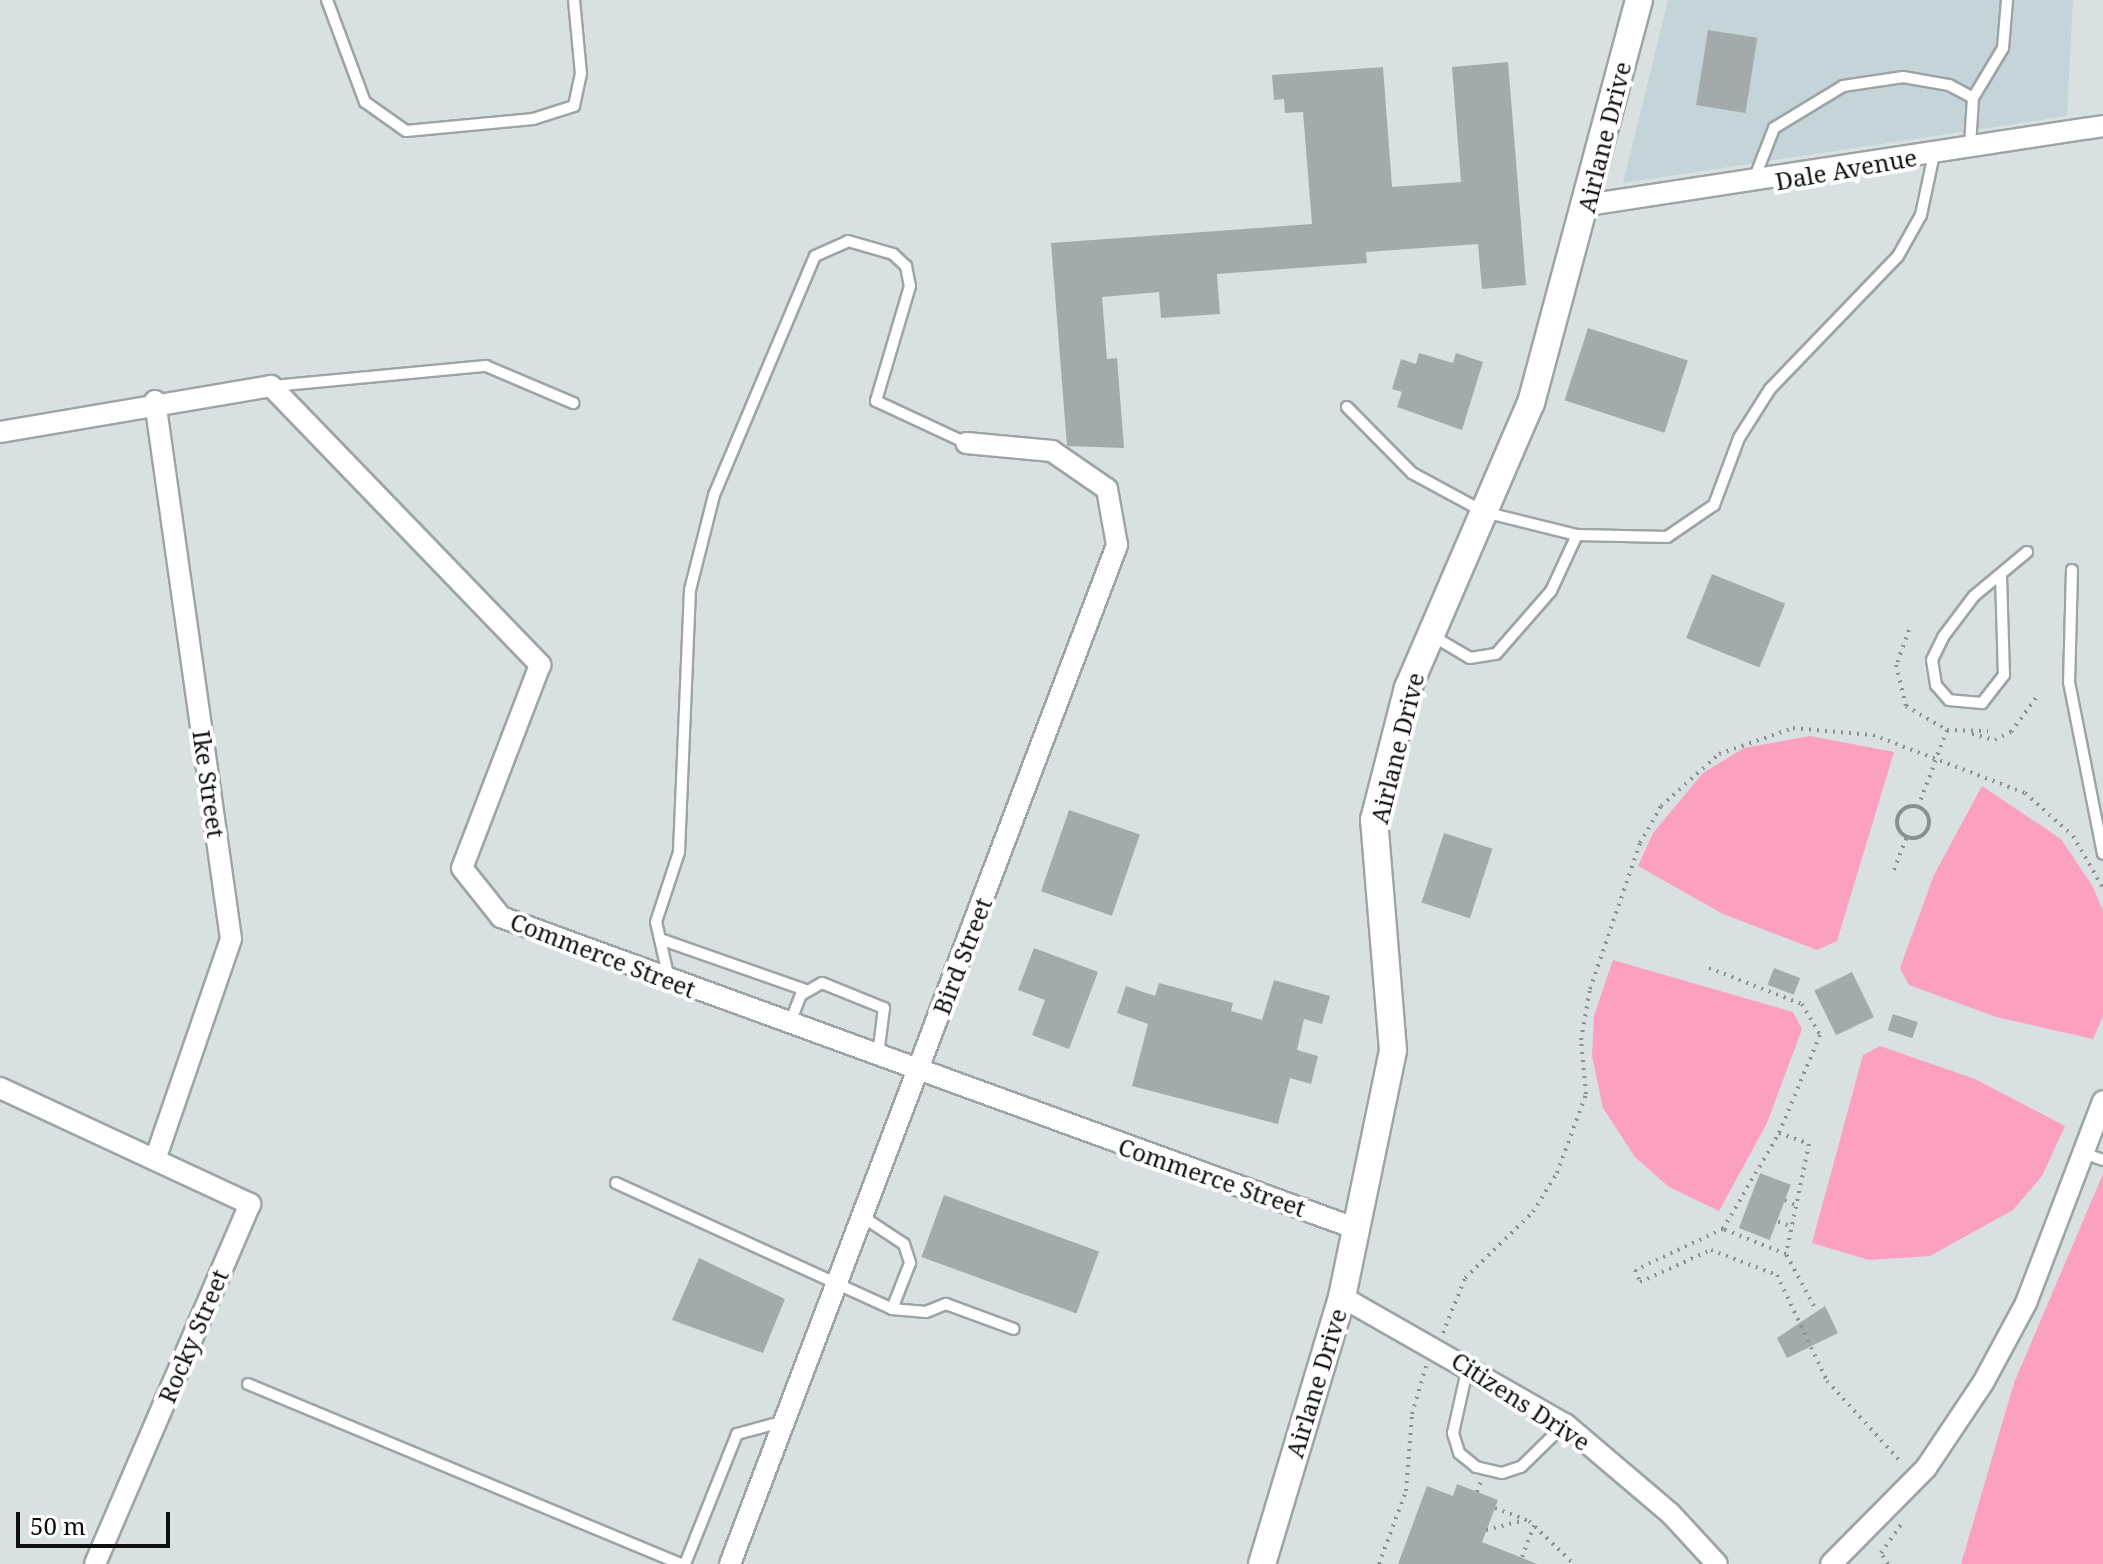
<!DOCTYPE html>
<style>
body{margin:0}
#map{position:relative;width:2103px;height:1564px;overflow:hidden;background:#d9e0e1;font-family:"Noto Serif",serif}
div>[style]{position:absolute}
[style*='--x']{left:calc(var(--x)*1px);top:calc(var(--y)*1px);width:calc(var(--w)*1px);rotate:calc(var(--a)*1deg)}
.built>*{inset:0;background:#c4d4d8}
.green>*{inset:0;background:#fba0be}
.building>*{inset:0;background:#a3aaab;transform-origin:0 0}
.path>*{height:4px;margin-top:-2px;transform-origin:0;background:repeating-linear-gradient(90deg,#8a8f90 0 2px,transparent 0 8px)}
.path>.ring{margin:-2px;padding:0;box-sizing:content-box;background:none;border:4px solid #8a8f90;border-radius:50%}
.roads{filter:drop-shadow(2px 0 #9da4a5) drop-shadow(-2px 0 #9da4a5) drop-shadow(0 2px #9da4a5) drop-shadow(0 -2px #9da4a5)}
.service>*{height:10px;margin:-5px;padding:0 5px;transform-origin:5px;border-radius:5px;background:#fff}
.minor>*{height:20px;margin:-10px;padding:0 10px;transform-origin:10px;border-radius:10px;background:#fff}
.tertiary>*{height:26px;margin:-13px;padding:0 13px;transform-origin:13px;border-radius:13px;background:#fff}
span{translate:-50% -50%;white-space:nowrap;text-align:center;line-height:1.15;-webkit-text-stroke:8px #fff;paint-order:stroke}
.street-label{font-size:24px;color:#0e1010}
.scale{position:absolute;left:16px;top:1512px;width:154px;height:36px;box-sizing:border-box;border:4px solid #0e1010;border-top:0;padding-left:10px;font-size:24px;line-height:28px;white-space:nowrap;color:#0e1010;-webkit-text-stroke:6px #fff;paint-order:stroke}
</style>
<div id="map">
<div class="built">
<i style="clip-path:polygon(1668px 0,2073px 0,2067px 116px,1623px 183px)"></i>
</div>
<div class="green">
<i style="clip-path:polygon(1810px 736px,1894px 752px,1837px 941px,1817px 950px,1723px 914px,1638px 866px,1653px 833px,1703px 773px,1744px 748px)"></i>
<i style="clip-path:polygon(1982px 786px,2061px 839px,2093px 887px,2103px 911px,2103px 1016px,2093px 1039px,1996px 1017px,1909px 985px,1900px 968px,1934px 875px)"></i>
<i style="clip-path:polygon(1613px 960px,1793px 1012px,1802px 1029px,1767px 1123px,1719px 1211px,1669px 1187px,1635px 1157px,1603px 1108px,1592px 1056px,1594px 1016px)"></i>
<i style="clip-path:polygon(1880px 1046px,1975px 1079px,2065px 1126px,2042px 1176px,2013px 1210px,1930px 1256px,1869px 1260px,1812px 1243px,1863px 1055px)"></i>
<i style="clip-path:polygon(2103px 1174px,2103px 1564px,1961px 1564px,2014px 1383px)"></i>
</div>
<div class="building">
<i style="left:1708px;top:30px;width:50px;height:76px;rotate:9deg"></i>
<i style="clip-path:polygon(1508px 62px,1526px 285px,1482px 289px,1478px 244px,1366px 252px,1367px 263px,1217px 274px,1220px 314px,1161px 318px,1159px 292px,1102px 297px,1107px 359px,1117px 358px,1124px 448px,1067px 446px,1051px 243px,1312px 224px,1303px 112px,1285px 113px,1284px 99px,1274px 100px,1272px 75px,1383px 67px,1392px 187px,1461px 182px,1452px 67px)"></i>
<i style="left:1588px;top:328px;width:105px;height:76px;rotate:18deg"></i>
<i style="clip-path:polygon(1419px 353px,1453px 363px,1456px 353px,1483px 362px,1462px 430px,1397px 407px,1402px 392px,1392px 389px,1401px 359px,1416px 364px)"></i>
<i style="left:1712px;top:574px;width:79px;height:69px;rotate:22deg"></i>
<i style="left:1069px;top:810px;width:75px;height:86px;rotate:19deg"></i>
<i style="left:1444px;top:833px;width:51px;height:73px;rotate:18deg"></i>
<i style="clip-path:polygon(1034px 948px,1098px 972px,1069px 1049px,1032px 1035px,1045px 1000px,1018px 990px)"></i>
<i style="left:1774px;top:968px;width:28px;height:18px;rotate:21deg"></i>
<i style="left:1852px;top:972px;width:50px;height:42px;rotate:64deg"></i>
<i style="clip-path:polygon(1274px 980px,1330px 996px,1322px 1024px,1304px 1019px,1297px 1050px,1318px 1056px,1311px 1084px,1290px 1078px,1278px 1124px,1132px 1086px,1148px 1024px,1117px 1013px,1126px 986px,1155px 996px,1159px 983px,1233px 1003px,1231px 1011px,1262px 1020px)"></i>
<i style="left:1893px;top:1014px;width:26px;height:17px;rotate:18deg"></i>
<i style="left:1760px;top:1173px;width:33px;height:59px;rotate:21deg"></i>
<i style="left:944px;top:1195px;width:165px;height:66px;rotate:20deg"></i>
<i style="clip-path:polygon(699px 1258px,785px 1299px,763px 1353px,672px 1320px)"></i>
<i style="clip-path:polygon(1825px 1306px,1838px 1333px,1787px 1358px,1777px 1338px)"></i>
<i style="clip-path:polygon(1457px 1484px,1498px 1500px,1482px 1542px,1537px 1564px,1398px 1564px,1427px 1486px,1453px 1496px)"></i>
</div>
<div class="path">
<i style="--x:1909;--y:630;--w:37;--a:110"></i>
<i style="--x:1896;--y:665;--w:42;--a:76.3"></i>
<i style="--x:1906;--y:706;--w:48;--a:30.3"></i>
<i style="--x:1947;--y:730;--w:41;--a:1.4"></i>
<i style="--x:1972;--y:734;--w:24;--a:15"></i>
<i style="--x:1995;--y:740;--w:18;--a:-27"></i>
<i style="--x:2011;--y:732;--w:42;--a:-53.7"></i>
<i class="ring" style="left:1897px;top:806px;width:28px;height:28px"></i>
<i style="--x:1918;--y:807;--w:82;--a:-69.4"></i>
<i style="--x:1894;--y:870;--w:36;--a:-69"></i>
<i style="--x:1709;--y:968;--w:100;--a:21.2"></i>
<i style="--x:1802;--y:1004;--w:36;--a:60"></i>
<i style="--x:1820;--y:1035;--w:106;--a:112.7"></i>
<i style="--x:1785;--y:1200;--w:13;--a:27"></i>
<i style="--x:1778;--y:1222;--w:16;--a:18"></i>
<i style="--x:1723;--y:1229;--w:111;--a:-59.7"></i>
<i style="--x:1779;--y:1133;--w:32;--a:20"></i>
<i style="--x:1809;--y:1144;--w:112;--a:101.8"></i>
<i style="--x:1814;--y:1306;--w:59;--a:-118.3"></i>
<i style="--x:1786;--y:1254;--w:68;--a:-158.4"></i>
<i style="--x:1723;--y:1229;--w:97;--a:155"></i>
<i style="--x:1635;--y:1270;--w:13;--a:67"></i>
<i style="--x:1640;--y:1282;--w:78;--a:-24.3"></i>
<i style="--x:1711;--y:1250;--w:71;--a:20.7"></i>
<i style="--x:1777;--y:1275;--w:117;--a:64.7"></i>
<i style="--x:1827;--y:1381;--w:111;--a:47.6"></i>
<i style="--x:1443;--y:1333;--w:59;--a:-68.2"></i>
<i style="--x:1465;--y:1278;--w:95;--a:-44.1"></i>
<i style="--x:1533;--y:1212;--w:46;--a:-58.4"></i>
<i style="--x:1557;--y:1173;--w:84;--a:-69.8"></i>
<i style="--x:1586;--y:1094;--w:54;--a:-95.3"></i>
<i style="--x:1581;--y:1040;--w:52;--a:-80"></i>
<i style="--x:1590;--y:989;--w:154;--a:-71.1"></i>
<i style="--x:1640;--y:843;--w:43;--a:-60.4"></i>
<i style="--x:1661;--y:806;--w:78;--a:-41.9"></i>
<i style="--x:1719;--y:754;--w:78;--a:-19.4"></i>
<i style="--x:1793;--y:728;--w:80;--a:5"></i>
<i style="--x:1873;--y:735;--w:163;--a:20.9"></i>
<i style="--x:2025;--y:793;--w:64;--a:41.9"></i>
<i style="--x:2073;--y:836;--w:60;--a:60"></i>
<i style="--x:1477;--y:1492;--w:12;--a:-70"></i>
<i style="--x:1495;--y:1508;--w:36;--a:21"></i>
<i style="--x:1529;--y:1521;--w:62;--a:43.7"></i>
<i style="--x:1486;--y:1530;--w:40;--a:-14.4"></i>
<i style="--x:1522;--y:1557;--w:34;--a:-69"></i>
<i style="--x:1379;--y:1564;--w:78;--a:-69.7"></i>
<i style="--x:1406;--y:1491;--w:77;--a:-85.5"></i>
<i style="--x:1412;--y:1414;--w:50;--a:-73.7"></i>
<i style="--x:1888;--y:1564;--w:13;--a:-122"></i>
<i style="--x:1881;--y:1553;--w:38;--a:-55"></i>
</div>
<div class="roads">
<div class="service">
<i style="--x:327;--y:0;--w:109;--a:69.6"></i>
<i style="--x:365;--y:102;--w:50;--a:35.3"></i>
<i style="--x:406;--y:131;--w:128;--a:-5.4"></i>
<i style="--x:533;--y:119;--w:43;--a:-17.6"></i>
<i style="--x:574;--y:106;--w:33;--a:-78"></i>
<i style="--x:581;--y:74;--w:74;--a:-95.4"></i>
<i style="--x:1973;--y:98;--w:58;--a:-59"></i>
<i style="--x:2003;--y:48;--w:48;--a:-85.2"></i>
<i style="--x:1753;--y:182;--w:58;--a:-68.7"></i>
<i style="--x:1774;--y:128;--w:81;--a:-31.3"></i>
<i style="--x:1843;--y:86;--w:61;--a:-8.5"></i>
<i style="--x:1903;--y:77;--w:47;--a:9.9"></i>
<i style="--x:1949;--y:85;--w:27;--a:28"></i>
<i style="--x:1973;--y:98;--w:48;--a:93.6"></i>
<i style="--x:273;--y:386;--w:214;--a:-5.4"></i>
<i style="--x:486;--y:366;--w:95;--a:23"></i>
<i style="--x:1347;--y:407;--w:93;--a:45.4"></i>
<i style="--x:1412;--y:473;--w:82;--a:28.4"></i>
<i style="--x:1484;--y:512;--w:96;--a:13.9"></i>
<i style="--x:1577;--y:535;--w:90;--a:1.3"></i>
<i style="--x:1667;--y:537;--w:57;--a:-34.2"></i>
<i style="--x:1714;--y:505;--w:72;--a:-69.5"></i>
<i style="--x:1739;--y:438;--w:58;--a:-57.7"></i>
<i style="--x:1770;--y:389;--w:185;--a:-46.1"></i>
<i style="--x:1898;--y:256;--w:47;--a:-60.7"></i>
<i style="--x:1921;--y:215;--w:62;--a:-78"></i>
<i style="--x:2072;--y:570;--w:112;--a:91.5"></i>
<i style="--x:2069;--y:682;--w:175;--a:78.8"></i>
<i style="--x:2001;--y:576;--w:99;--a:88.3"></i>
<i style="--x:2004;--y:675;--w:36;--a:128"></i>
<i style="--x:1982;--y:703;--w:33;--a:-175"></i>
<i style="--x:1949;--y:700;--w:20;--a:-131"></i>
<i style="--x:1936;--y:685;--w:25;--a:-99"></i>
<i style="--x:1932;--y:660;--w:25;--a:-64"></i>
<i style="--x:1943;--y:637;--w:51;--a:-52.9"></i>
<i style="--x:1974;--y:596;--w:69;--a:-39.7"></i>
<i style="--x:1431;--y:635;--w:45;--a:30.5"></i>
<i style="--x:1470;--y:658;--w:26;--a:-9"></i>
<i style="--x:1496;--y:654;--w:84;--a:-48.9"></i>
<i style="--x:1551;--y:591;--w:62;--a:-65.1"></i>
<i style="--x:660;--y:939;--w:155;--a:19.3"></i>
<i style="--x:669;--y:979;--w:58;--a:-102.8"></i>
<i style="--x:656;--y:922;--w:74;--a:-71.8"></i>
<i style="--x:679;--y:852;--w:262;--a:-87.6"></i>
<i style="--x:690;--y:590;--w:98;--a:-75.8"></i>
<i style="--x:714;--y:495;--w:259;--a:-67.1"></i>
<i style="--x:815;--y:256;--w:36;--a:-24"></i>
<i style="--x:848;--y:241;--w:47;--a:16.1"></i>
<i style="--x:893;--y:254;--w:18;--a:43"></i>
<i style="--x:906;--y:266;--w:20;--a:79"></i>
<i style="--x:910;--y:286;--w:120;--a:106.5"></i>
<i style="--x:876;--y:401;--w:99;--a:25"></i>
<i style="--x:790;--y:1023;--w:30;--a:-69"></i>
<i style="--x:801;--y:995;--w:24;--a:-30"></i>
<i style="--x:822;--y:983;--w:67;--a:22"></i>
<i style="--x:884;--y:1008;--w:47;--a:97.3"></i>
<i style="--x:2083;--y:1153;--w:21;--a:19"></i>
<i style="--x:616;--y:1183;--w:303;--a:24.5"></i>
<i style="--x:892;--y:1309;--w:34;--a:5"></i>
<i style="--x:926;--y:1312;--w:22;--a:-22"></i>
<i style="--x:946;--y:1304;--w:72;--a:20.2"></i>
<i style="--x:863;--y:1217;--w:49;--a:33.4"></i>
<i style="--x:904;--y:1244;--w:20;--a:72"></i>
<i style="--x:910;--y:1263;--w:49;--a:111.4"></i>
<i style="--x:1468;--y:1366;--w:69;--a:102.6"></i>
<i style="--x:1453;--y:1433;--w:21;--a:73"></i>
<i style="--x:1459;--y:1453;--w:22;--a:39"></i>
<i style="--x:1476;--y:1467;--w:27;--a:13"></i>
<i style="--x:1502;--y:1473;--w:20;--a:-18"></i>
<i style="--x:1521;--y:1467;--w:62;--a:-44.3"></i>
<i style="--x:248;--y:1384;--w:469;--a:22.6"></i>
<i style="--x:685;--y:1564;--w:140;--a:-68.2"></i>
<i style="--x:737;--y:1434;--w:50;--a:-15.2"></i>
</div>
<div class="minor">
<i style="--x:1587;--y:205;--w:522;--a:-8.7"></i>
<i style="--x:155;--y:401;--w:543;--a:81.96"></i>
<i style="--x:231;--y:939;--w:231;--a:109"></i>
<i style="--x:0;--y:432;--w:275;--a:-9.6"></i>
<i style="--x:271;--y:386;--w:388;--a:46"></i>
<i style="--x:540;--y:665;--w:217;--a:111"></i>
<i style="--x:462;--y:868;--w:63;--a:51.5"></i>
<i style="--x:501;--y:917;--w:906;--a:20.02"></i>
<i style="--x:0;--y:1088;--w:276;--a:24.9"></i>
<i style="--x:250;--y:1204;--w:392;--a:113.3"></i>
<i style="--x:1342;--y:1297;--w:257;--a:29.7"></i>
<i style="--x:1565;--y:1424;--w:138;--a:40.3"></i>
<i style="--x:1670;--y:1513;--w:69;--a:47.3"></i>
<i style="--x:730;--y:1564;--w:1090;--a:-69.2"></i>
<i style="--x:1117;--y:545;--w:57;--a:-100.1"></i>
<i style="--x:1107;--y:489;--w:67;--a:-145.4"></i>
<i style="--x:1052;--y:451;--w:86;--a:-174.7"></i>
<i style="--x:1831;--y:1564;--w:135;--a:-45.3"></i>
<i style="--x:1926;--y:1468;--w:102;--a:-56.2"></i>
<i style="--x:1983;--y:1383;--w:91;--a:-61.7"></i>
<i style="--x:2026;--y:1303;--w:216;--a:-69.1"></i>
</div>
<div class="tertiary">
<i style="--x:1262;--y:1564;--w:279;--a:-73.3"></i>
<i style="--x:1342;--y:1297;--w:252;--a:-78.3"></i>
<i style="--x:1393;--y:1050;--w:231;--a:-94.7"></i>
<i style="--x:1374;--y:820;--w:136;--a:-75.6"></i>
<i style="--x:1408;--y:688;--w:310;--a:-66.7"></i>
<i style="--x:1531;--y:403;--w:417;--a:-75"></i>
</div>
</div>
<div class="street-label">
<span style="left:1604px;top:137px;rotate:-76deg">Airlane Drive</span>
<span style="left:1846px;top:169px;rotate:-10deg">Dale Avenue</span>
<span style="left:1397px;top:748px;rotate:-76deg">Airlane Drive</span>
<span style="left:209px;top:784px;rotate:82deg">Ike Street</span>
<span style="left:603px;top:955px;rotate:21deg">Commerce Street</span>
<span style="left:962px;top:956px;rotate:-69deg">Bird Street</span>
<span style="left:1212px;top:1177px;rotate:19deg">Commerce Street</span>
<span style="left:193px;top:1336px;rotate:-67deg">Rocky Street</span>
<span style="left:1316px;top:1383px;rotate:-73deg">Airlane Drive</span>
<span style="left:1521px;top:1401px;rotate:33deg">Citizens Drive</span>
</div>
<div class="scale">50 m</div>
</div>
